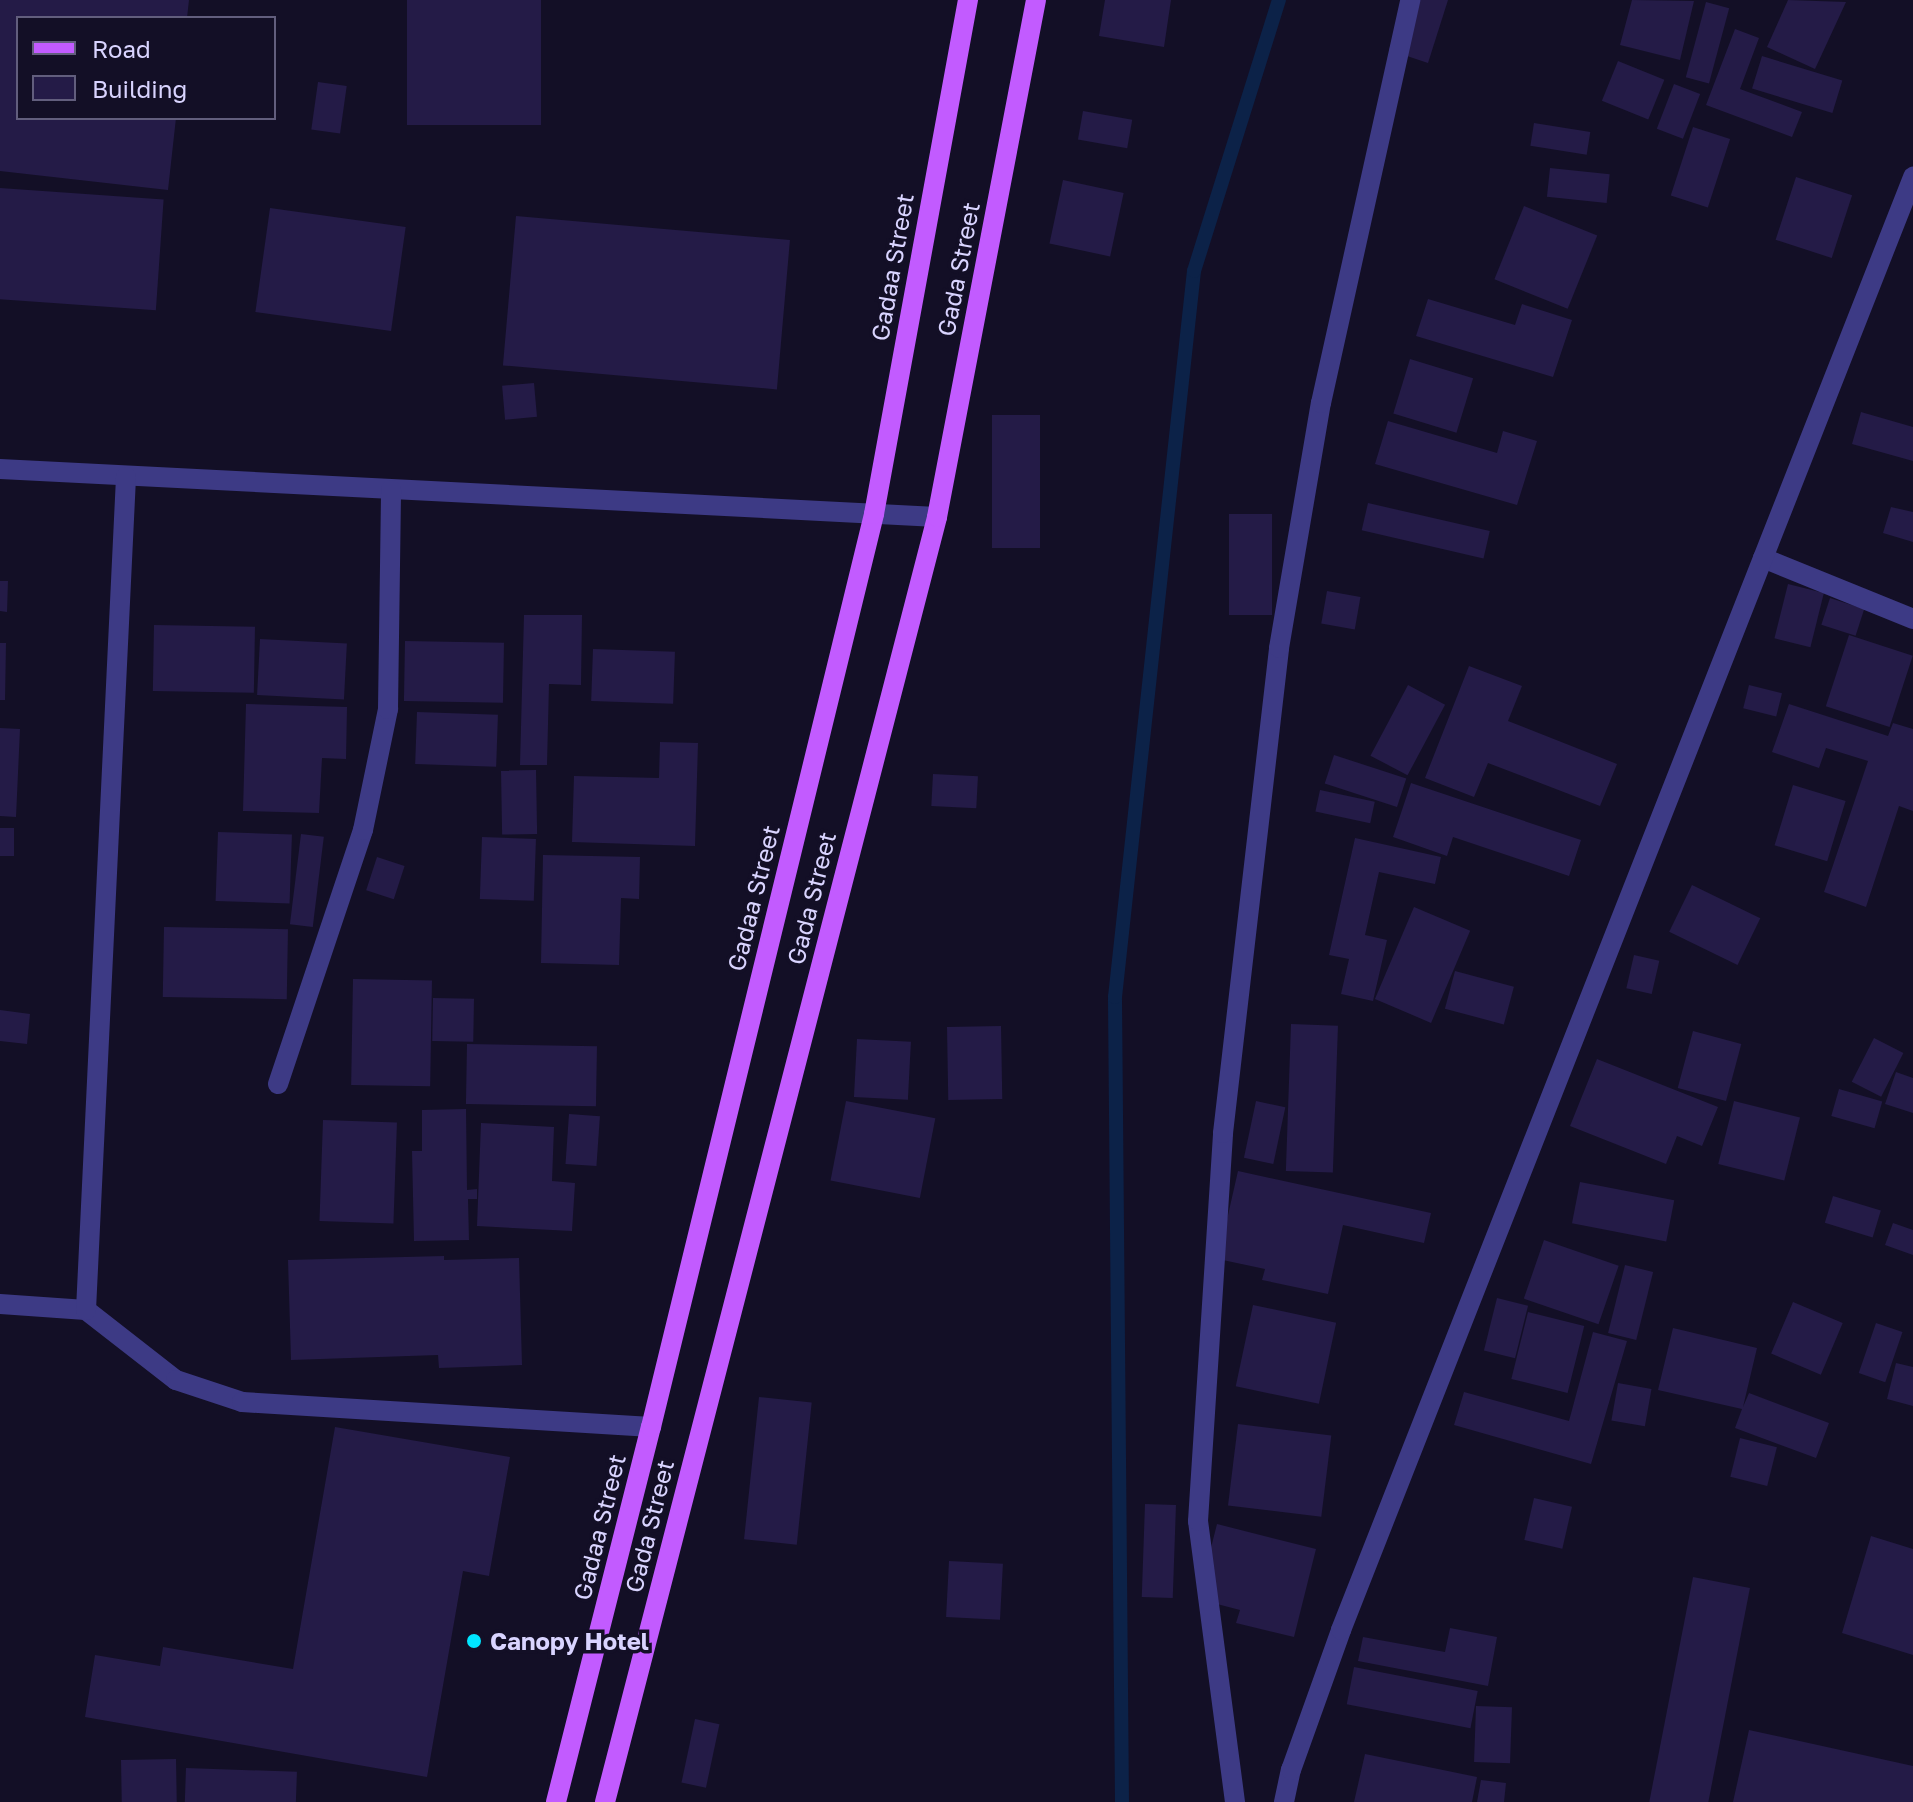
<!DOCTYPE html>
<style>
body{margin:0}
#map{position:relative;width:1913px;height:1802px;overflow:hidden;background:#130f26;font-family:"Golos Text",sans-serif}
div>[style]{position:absolute}
[style*='--x']{left:calc(var(--x)*1px);top:calc(var(--y)*1px);width:calc(var(--w)*1px);rotate:calc(var(--a)*1deg)}
.stream>*{height:14px;margin:-7px;padding:0 7px;transform-origin:7px;border-radius:7px;background:#0c2248}
.building>*{inset:0;background:#241b47;transform-origin:0 0}
.minor>*{height:20px;margin:-10px;padding:0 10px;transform-origin:10px;border-radius:10px;background:#3d3a85}
.major>*{height:20px;margin:-10px;padding:0 10px;transform-origin:10px;border-radius:10px;background:#c25bff}
.dots>*{width:22px;height:22px;translate:-50% -50%;box-sizing:border-box;border:4px solid #130f26;border-radius:50%}
span{translate:-50% -50%;white-space:nowrap;text-align:center;line-height:1.15;-webkit-text-stroke:7px #130f26;paint-order:stroke}
.street-label{font-size:24px;color:#d9d4ff}
.poi-label{font-size:24px;color:#d9d4ff;font-weight:700}
.left{translate:0 -50%;text-align:left}
.legend{position:absolute;left:16px;top:16px;width:260px;height:104px;box-sizing:border-box;background:#130f26;border:2px solid #625e7d;margin:0;padding:10px 14px;list-style:none;font-size:24px;color:#d9d4ff}
.legend li{display:flex;align-items:center;gap:16px;height:40px}
.legend b{width:40px;border:2px solid #625e7d}
</style>
<div id="map">
<div class="stream">
<i style="--x:1122;--y:1802;--w:805;--a:-90.5"></i>
<i style="--x:1115;--y:997;--w:730;--a:-83.79"></i>
<i style="--x:1194;--y:271;--w:284;--a:-72.6"></i>
</div>
<div class="building">
<i style="clip-path:polygon(0 0,189px 0,187px 18px,18px 18px,18px 118px,176px 118px,168px 190px,0 171px)"></i>
<i style="left:407px;top:0;width:134px;height:125px"></i>
<i style="clip-path:polygon(1105px 0,1171px 0,1164px 47px,1099px 36px)"></i>
<i style="clip-path:polygon(1405px 0,1448px 0,1428px 63px,1389px 50px)"></i>
<i style="clip-path:polygon(1632px 0,1694px 1px,1680px 60px,1620px 45px)"></i>
<i style="clip-path:polygon(1788px 0,1846px 2px,1815px 69px,1767px 47px)"></i>
<i style="left:1706px;top:2px;width:24px;height:78px;rotate:15deg"></i>
<i style="clip-path:polygon(1735px 29px,1759px 38px,1740px 89px,1802px 112px,1792px 137px,1706px 105px)"></i>
<i style="left:1762px;top:56px;width:84px;height:34px;rotate:17deg"></i>
<i style="left:1618px;top:61px;width:50px;height:43px;rotate:22deg"></i>
<i style="left:318px;top:82px;width:29px;height:48px;rotate:8deg"></i>
<i style="left:1674px;top:84px;width:28px;height:48px;rotate:21deg"></i>
<i style="left:1083px;top:111px;width:50px;height:29px;rotate:10deg"></i>
<i style="left:1534px;top:123px;width:57px;height:23px;rotate:9deg"></i>
<i style="left:1693px;top:127px;width:39px;height:72px;rotate:18deg"></i>
<i style="left:1550px;top:168px;width:60px;height:29px;rotate:6deg"></i>
<i style="left:1796px;top:177px;width:59px;height:66px;rotate:18deg"></i>
<i style="left:1063px;top:180px;width:62px;height:65px;rotate:12deg"></i>
<i style="left:0;top:188px;width:164px;height:111px;rotate:4deg"></i>
<i style="left:1524px;top:206px;width:79px;height:79px;rotate:22deg"></i>
<i style="left:270px;top:208px;width:137px;height:105px;rotate:8deg"></i>
<i style="left:516px;top:216px;width:275px;height:150px;rotate:5deg"></i>
<i style="clip-path:polygon(1428px 299px,1515px 325px,1522px 304px,1572px 320px,1553px 377px,1416px 336px)"></i>
<i style="left:1410px;top:359px;width:66px;height:57px;rotate:17deg"></i>
<i style="left:534px;top:383px;width:34px;height:32px;rotate:85deg"></i>
<i style="clip-path:polygon(1861px 412px,1913px 427px,1913px 461px,1852px 444px)"></i>
<i style="left:992px;top:415px;width:48px;height:133px"></i>
<i style="clip-path:polygon(1388px 421px,1497px 453px,1503px 431px,1537px 441px,1517px 505px,1375px 464px)"></i>
<i style="left:1368px;top:503px;width:125px;height:28px;rotate:13deg"></i>
<i style="clip-path:polygon(1891px 507px,1913px 512px,1913px 542px,1883px 533px)"></i>
<i style="left:1229px;top:514px;width:43px;height:101px"></i>
<i style="clip-path:polygon(0 581px,8px 581px,7px 612px,0 611px)"></i>
<i style="left:1788px;top:584px;width:37px;height:56px;rotate:14deg"></i>
<i style="left:1327px;top:591px;width:34px;height:33px;rotate:10deg"></i>
<i style="left:1830px;top:598px;width:36px;height:28px;rotate:18deg"></i>
<i style="clip-path:polygon(524px 615px,582px 615px,581px 685px,549px 684px,547px 765px,520px 765px)"></i>
<i style="left:154px;top:625px;width:101px;height:66px;rotate:1deg"></i>
<i style="left:1849px;top:635px;width:67px;height:75px;rotate:18deg"></i>
<i style="left:260px;top:639px;width:87px;height:56px;rotate:3deg"></i>
<i style="left:405px;top:641px;width:99px;height:60px;rotate:1deg"></i>
<i style="clip-path:polygon(0 643px,6px 643px,5px 700px,0 700px)"></i>
<i style="left:593px;top:649px;width:82px;height:52px;rotate:2deg"></i>
<i style="clip-path:polygon(1469px 666px,1522px 686px,1508px 721px,1617px 764px,1600px 806px,1488px 763px,1474px 797px,1425px 778px)"></i>
<i style="left:1408px;top:685px;width:42px;height:80px;rotate:28deg"></i>
<i style="left:1749px;top:685px;width:34px;height:24px;rotate:14deg"></i>
<i style="clip-path:polygon(246px 704px,347px 707px,346px 759px,322px 758px,319px 813px,243px 811px)"></i>
<i style="clip-path:polygon(1789px 704px,1888px 736px,1893px 723px,1913px 729px,1913px 811px,1899px 806px,1866px 907px,1824px 892px,1868px 761px,1826px 748px,1819px 768px,1772px 752px)"></i>
<i style="left:417px;top:712px;width:81px;height:52px;rotate:2deg"></i>
<i style="clip-path:polygon(0 728px,20px 729px,16px 817px,0 816px)"></i>
<i style="clip-path:polygon(660px 742px,698px 743px,695px 846px,572px 842px,574px 776px,659px 778px)"></i>
<i style="left:1334px;top:755px;width:76px;height:30px;rotate:18deg"></i>
<i style="left:536px;top:770px;width:64px;height:35px;rotate:89deg"></i>
<i style="left:933px;top:774px;width:45px;height:32px;rotate:3deg"></i>
<i style="clip-path:polygon(1411px 783px,1581px 840px,1569px 876px,1453px 837px,1447px 856px,1393px 837px)"></i>
<i style="left:1793px;top:785px;width:55px;height:63px;rotate:17deg"></i>
<i style="left:1320px;top:790px;width:56px;height:22px;rotate:12deg"></i>
<i style="left:0;top:828px;width:14px;height:28px"></i>
<i style="left:218px;top:832px;width:74px;height:69px;rotate:2deg"></i>
<i style="left:301px;top:834px;width:23px;height:91px;rotate:7deg"></i>
<i style="left:482px;top:837px;width:54px;height:62px;rotate:2deg"></i>
<i style="clip-path:polygon(1355px 838px,1441px 857px,1435px 884px,1379px 872px,1365px 935px,1387px 940px,1373px 1001px,1341px 994px,1349px 959px,1329px 955px)"></i>
<i style="clip-path:polygon(543px 855px,640px 857px,639px 899px,621px 898px,619px 965px,541px 963px)"></i>
<i style="left:377px;top:857px;width:29px;height:35px;rotate:18deg"></i>
<i style="left:1692px;top:885px;width:76px;height:52px;rotate:26deg"></i>
<i style="left:1414px;top:907px;width:61px;height:100px;rotate:23deg"></i>
<i style="left:164px;top:927px;width:124px;height:70px;rotate:1deg"></i>
<i style="left:1634px;top:955px;width:26px;height:34px;rotate:13deg"></i>
<i style="left:1455px;top:971px;width:61px;height:39px;rotate:15deg"></i>
<i style="left:353px;top:979px;width:79px;height:106px;rotate:1deg"></i>
<i style="left:433px;top:998px;width:41px;height:43px;rotate:1deg"></i>
<i style="clip-path:polygon(0 1010px,30px 1014px,27px 1044px,0 1041px)"></i>
<i style="left:1291px;top:1024px;width:47px;height:147px;rotate:2deg"></i>
<i style="left:1001px;top:1026px;width:73px;height:54px;rotate:89deg"></i>
<i style="left:1693px;top:1031px;width:50px;height:59px;rotate:15deg"></i>
<i style="left:1874px;top:1038px;width:33px;height:49px;rotate:27deg"></i>
<i style="left:857px;top:1039px;width:54px;height:58px;rotate:3deg"></i>
<i style="left:467px;top:1044px;width:130px;height:60px;rotate:1deg"></i>
<i style="clip-path:polygon(1597px 1059px,1718px 1107px,1702px 1146px,1677px 1136px,1666px 1164px,1570px 1126px)"></i>
<i style="clip-path:polygon(1896px 1072px,1913px 1078px,1913px 1113px,1885px 1104px)"></i>
<i style="left:1839px;top:1089px;width:45px;height:28px;rotate:16deg"></i>
<i style="left:846px;top:1101px;width:91px;height:81px;rotate:11deg"></i>
<i style="left:1256px;top:1101px;width:30px;height:58px;rotate:12deg"></i>
<i style="left:1734px;top:1101px;width:68px;height:65px;rotate:14deg"></i>
<i style="clip-path:polygon(466px 1109px,467px 1190px,477px 1189px,477px 1199px,468px 1199px,469px 1240px,414px 1241px,412px 1151px,422px 1151px,422px 1110px)"></i>
<i style="left:569px;top:1114px;width:31px;height:50px;rotate:4deg"></i>
<i style="left:323px;top:1120px;width:74px;height:101px;rotate:2deg"></i>
<i style="clip-path:polygon(481px 1123px,554px 1127px,552px 1181px,575px 1183px,572px 1231px,477px 1226px)"></i>
<i style="clip-path:polygon(1238px 1171px,1431px 1213px,1424px 1243px,1343px 1225px,1328px 1294px,1262px 1280px,1265px 1269px,1218px 1259px)"></i>
<i style="left:1580px;top:1182px;width:96px;height:42px;rotate:11deg"></i>
<i style="left:1833px;top:1196px;width:50px;height:28px;rotate:17deg"></i>
<i style="clip-path:polygon(1893px 1223px,1913px 1230px,1913px 1255px,1885px 1245px)"></i>
<i style="left:1544px;top:1240px;width:79px;height:62px;rotate:19deg"></i>
<i style="clip-path:polygon(444px 1256px,444px 1260px,519px 1258px,522px 1365px,439px 1368px,438px 1355px,291px 1360px,288px 1260px)"></i>
<i style="left:1625px;top:1265px;width:29px;height:70px;rotate:14deg"></i>
<i style="left:1497px;top:1298px;width:32px;height:54px;rotate:14deg"></i>
<i style="left:1793px;top:1302px;width:54px;height:56px;rotate:23deg"></i>
<i style="left:1253px;top:1305px;width:85px;height:83px;rotate:12deg"></i>
<i style="left:1528px;top:1312px;width:58px;height:69px;rotate:14deg"></i>
<i style="left:1876px;top:1323px;width:28px;height:53px;rotate:19deg"></i>
<i style="clip-path:polygon(1673px 1328px,1757px 1348px,1743px 1407px,1749px 1393px,1829px 1423px,1816px 1458px,1735px 1428px,1742px 1409px,1658px 1390px)"></i>
<i style="clip-path:polygon(1593px 1332px,1627px 1341px,1591px 1464px,1454px 1425px,1464px 1392px,1569px 1421px)"></i>
<i style="clip-path:polygon(1896px 1363px,1913px 1367px,1913px 1406px,1887px 1399px)"></i>
<i style="left:1618px;top:1383px;width:34px;height:38px;rotate:10deg"></i>
<i style="left:759px;top:1397px;width:53px;height:143px;rotate:6deg"></i>
<i style="left:1238px;top:1424px;width:94px;height:82px;rotate:7deg"></i>
<i style="clip-path:polygon(335px 1427px,510px 1457px,489px 1576px,463px 1571px,427px 1777px,85px 1717px,95px 1655px,160px 1666px,163px 1647px,293px 1669px)"></i>
<i style="left:1740px;top:1438px;width:38px;height:40px;rotate:14deg"></i>
<i style="left:1534px;top:1498px;width:39px;height:43px;rotate:13deg"></i>
<i style="left:1145px;top:1504px;width:31px;height:93px;rotate:2deg"></i>
<i style="clip-path:polygon(1217px 1524px,1316px 1549px,1294px 1637px,1236px 1623px,1240px 1610px,1198px 1599px)"></i>
<i style="clip-path:polygon(1871px 1536px,1913px 1549px,1913px 1655px,1842px 1633px)"></i>
<i style="left:949px;top:1561px;width:54px;height:56px;rotate:3deg"></i>
<i style="left:1693px;top:1577px;width:58px;height:229px;rotate:11deg"></i>
<i style="clip-path:polygon(1450px 1628px,1497px 1637px,1488px 1686px,1358px 1661px,1363px 1637px,1445px 1652px)"></i>
<i style="left:1354px;top:1667px;width:126px;height:38px;rotate:11deg"></i>
<i style="left:1476px;top:1706px;width:36px;height:56px;rotate:2deg"></i>
<i style="left:695px;top:1719px;width:25px;height:65px;rotate:12deg"></i>
<i style="clip-path:polygon(1749px 1730px,1913px 1766px,1913px 1802px,1733px 1802px)"></i>
<i style="clip-path:polygon(1365px 1754px,1477px 1777px,1472px 1802px,1354px 1802px)"></i>
<i style="left:176px;top:1759px;width:43px;height:55px;rotate:89deg"></i>
<i style="left:186px;top:1768px;width:111px;height:34px;rotate:2deg"></i>
<i style="clip-path:polygon(1481px 1780px,1506px 1783px,1504px 1802px,1477px 1802px)"></i>
</div>
<div class="minor">
<i style="--x:0;--y:469;--w:938;--a:2.93"></i>
<i style="--x:1763;--y:558;--w:162;--a:22.1"></i>
<i style="--x:278;--y:1084;--w:268;--a:-71.5"></i>
<i style="--x:363;--y:830;--w:124;--a:-78.3"></i>
<i style="--x:388;--y:709;--w:219;--a:-89.2"></i>
<i style="--x:0;--y:1304;--w:86;--a:4"></i>
<i style="--x:86;--y:1310;--w:114;--a:37.9"></i>
<i style="--x:176;--y:1380;--w:70;--a:18.4"></i>
<i style="--x:242;--y:1402;--w:410;--a:3.5"></i>
<i style="--x:86;--y:1310;--w:834;--a:-87.25"></i>
<i style="--x:1235;--y:1802;--w:283;--a:-97.5"></i>
<i style="--x:1198;--y:1521;--w:389;--a:-86.3"></i>
<i style="--x:1223;--y:1133;--w:488;--a:-83.4"></i>
<i style="--x:1279;--y:648;--w:249;--a:-80.3"></i>
<i style="--x:1321;--y:403;--w:413;--a:-77.5"></i>
<i style="--x:1284;--y:1802;--w:33;--a:-78"></i>
<i style="--x:1291;--y:1770;--w:149;--a:-70.3"></i>
<i style="--x:1341;--y:1630;--w:1562;--a:-68.51"></i>
</div>
<div class="major">
<i style="--x:556;--y:1802;--w:387;--a:-75.8"></i>
<i style="--x:651;--y:1427;--w:940;--a:-76.27"></i>
<i style="--x:874;--y:514;--w:523;--a:-79.64"></i>
<i style="--x:605;--y:1802;--w:1327;--a:-75.51"></i>
<i style="--x:937;--y:517;--w:526;--a:-79.16"></i>
</div>
<div class="dots">
<i style="left:474px;top:1641px;background:#00e5ff"></i>
</div>
<div class="street-label">
<span style="left:892px;top:267px;rotate:-80deg">Gadaa Street</span>
<span style="left:958px;top:269px;rotate:-79deg">Gada Street</span>
<span style="left:753px;top:898px;rotate:-76deg">Gadaa Street</span>
<span style="left:811px;top:898px;rotate:-76deg">Gada Street</span>
<span style="left:649px;top:1526px;rotate:-76deg">Gada Street</span>
<span style="left:599px;top:1527px;rotate:-76deg">Gadaa Street</span>
</div>
<div class="poi-label">
<span class="left" style="left:490px;top:1641px">Canopy Hotel</span>
</div>
<ul class="legend">
<li><b style="height:10px;background:#c25bff"></b>Road</li>
<li><b style="height:22px;background:#241b47"></b>Building</li>
</ul>
</div>
